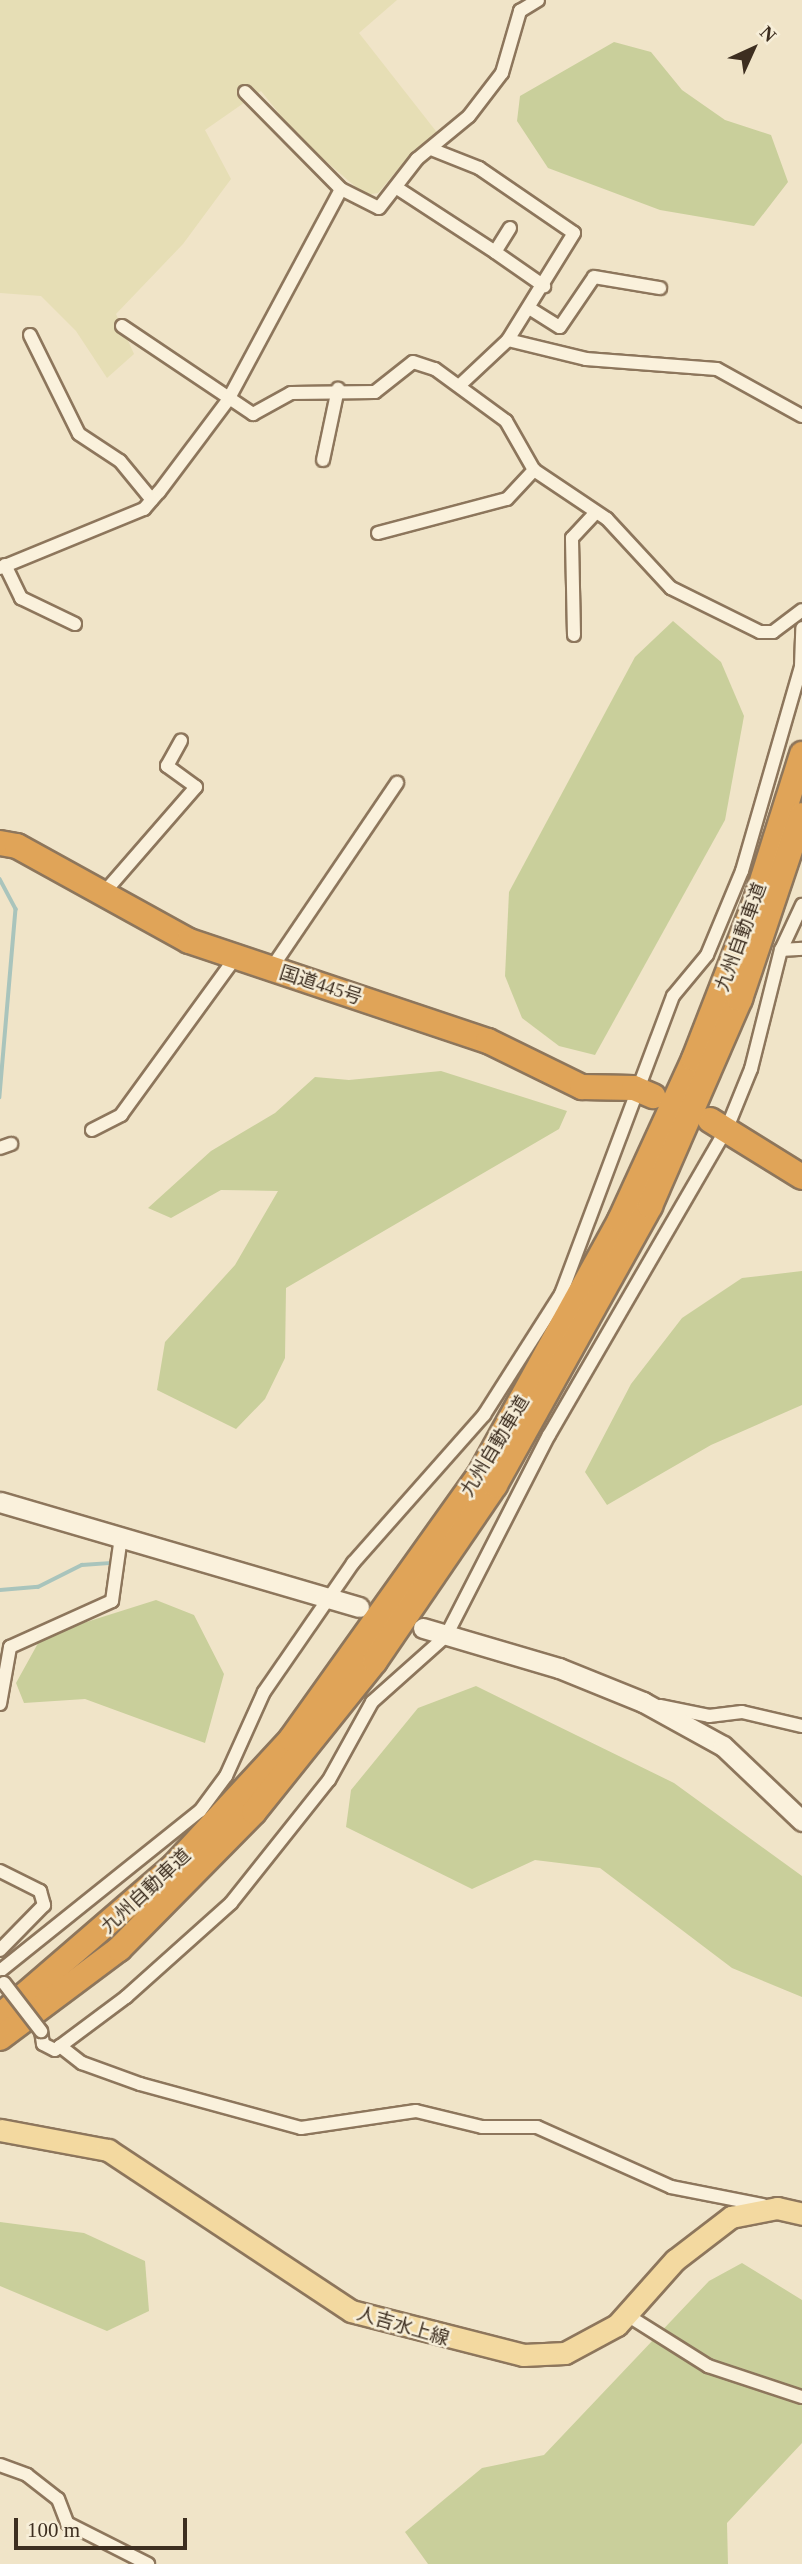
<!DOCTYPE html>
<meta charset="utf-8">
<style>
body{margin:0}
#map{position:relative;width:802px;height:2564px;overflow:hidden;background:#f0e4c8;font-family:"Times New Roman","Noto Sans JP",serif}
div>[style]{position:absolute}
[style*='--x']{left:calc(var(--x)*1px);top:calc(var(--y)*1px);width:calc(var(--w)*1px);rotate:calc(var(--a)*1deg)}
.farmland>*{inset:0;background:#e6deb5}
.green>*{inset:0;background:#c9cf9b}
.stream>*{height:3.5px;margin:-1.75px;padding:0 1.75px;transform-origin:1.75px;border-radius:1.75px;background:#a9c4bc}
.roads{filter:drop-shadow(2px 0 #8d765c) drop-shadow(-2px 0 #8d765c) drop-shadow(0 2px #8d765c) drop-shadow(0 -2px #8d765c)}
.street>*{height:12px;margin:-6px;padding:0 6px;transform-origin:6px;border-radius:6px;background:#faf1dc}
.secondary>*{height:19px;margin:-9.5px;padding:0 9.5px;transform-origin:9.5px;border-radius:9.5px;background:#faf1dc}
.primary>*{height:21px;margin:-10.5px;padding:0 10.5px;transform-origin:10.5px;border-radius:10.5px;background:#f3d9a0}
.highway>*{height:24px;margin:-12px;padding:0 12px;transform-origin:12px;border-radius:12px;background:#e0a458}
.bridges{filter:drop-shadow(2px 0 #8d765c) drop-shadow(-2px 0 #8d765c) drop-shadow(0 2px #8d765c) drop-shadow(0 -2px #8d765c)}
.street-bridge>*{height:12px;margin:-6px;padding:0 6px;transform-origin:6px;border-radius:6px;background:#faf1dc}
span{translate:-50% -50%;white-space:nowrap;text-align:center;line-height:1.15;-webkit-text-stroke:5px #f7eed8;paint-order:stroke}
.street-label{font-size:19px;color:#3d2e20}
.north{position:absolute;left:718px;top:14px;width:70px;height:70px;-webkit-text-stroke:5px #f7eed8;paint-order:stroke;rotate:45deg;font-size:19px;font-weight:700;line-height:28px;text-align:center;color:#3d2e20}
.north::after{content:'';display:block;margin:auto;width:24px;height:32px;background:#3d2e20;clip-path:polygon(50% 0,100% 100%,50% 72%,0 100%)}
.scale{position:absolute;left:14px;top:2518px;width:173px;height:32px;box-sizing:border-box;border:4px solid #3d2e20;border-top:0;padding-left:9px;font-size:21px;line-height:24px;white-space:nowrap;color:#3d2e20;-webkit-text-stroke:5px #f7eed8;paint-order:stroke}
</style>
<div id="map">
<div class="farmland">
<i style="clip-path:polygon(0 0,397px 0,359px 33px,439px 135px,415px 149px,378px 193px,365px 195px,298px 137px,261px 91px,205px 130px,231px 179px,183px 244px,116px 314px,134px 354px,107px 378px,76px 331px,41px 296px,0 293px)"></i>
</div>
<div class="green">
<i style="clip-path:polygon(614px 42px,651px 52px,682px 90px,725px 120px,771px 135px,788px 182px,754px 226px,660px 210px,548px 168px,517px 121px,520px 96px)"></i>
<i style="clip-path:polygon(673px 621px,721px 662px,744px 716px,725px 820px,595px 1055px,559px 1046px,522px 1018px,505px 976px,509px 892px,635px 657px)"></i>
<i style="clip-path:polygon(441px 1071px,567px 1111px,559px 1129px,286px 1288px,285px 1358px,265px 1399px,236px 1429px,157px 1390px,165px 1342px,235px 1265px,278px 1191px,221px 1190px,171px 1218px,148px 1208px,211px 1151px,275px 1113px,315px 1077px,349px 1080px)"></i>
<i style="clip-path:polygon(802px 1271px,802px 1405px,711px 1445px,607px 1505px,585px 1472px,631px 1384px,682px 1318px,742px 1278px)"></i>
<i style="clip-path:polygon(156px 1600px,194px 1615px,224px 1674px,205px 1743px,85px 1699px,24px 1703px,16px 1683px,42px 1636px)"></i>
<i style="clip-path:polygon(476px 1686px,674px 1783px,802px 1876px,802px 1997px,732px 1968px,600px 1868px,535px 1860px,472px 1889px,346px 1827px,351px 1790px,418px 1708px)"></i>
<i style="clip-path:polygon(0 2222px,84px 2233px,145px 2261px,149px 2311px,107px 2331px,0 2286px)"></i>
<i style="clip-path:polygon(742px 2263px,802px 2300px,802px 2443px,727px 2523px,728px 2564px,428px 2564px,405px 2532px,482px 2468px,544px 2455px,709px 2281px)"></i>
</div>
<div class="stream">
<i style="--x:0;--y:879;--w:34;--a:62"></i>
<i style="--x:16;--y:909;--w:189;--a:94.9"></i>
<i style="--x:0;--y:1590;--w:38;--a:-5"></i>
<i style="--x:38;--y:1587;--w:49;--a:-26.6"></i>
<i style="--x:82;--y:1565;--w:30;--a:-4"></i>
</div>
<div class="roads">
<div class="street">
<i style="--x:245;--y:92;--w:136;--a:45.3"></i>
<i style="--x:341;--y:189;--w:42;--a:26.6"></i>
<i style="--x:379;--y:208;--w:62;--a:-52.2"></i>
<i style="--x:417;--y:159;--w:67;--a:-39.6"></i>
<i style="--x:469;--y:116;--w:54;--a:-52.5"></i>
<i style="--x:502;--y:73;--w:65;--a:-73.8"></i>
<i style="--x:520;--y:11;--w:21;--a:-31"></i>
<i style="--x:431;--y:149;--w:52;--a:21.6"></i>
<i style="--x:479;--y:168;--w:115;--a:34.4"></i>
<i style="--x:574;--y:233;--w:126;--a:121.7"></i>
<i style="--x:397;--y:188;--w:117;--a:33.1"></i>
<i style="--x:510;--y:228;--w:28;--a:122"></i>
<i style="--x:495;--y:252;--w:60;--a:34.8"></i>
<i style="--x:529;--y:308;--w:36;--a:32"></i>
<i style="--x:560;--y:327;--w:60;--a:-55.8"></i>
<i style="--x:594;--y:277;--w:67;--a:9.5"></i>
<i style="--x:122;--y:326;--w:158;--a:33.9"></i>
<i style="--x:253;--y:414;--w:43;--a:-28.9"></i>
<i style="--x:291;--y:393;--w:84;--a:-0.7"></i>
<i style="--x:375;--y:392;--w:48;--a:-38.3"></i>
<i style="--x:413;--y:362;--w:23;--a:18"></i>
<i style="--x:435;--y:369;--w:88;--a:36.2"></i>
<i style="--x:506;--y:421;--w:56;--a:60.3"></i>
<i style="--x:534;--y:470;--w:88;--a:33.9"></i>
<i style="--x:607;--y:519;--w:94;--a:47.2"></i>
<i style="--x:671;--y:588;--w:99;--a:26.3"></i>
<i style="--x:760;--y:632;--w:13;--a:0"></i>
<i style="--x:773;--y:632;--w:36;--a:-37"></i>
<i style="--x:30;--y:335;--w:110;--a:63.7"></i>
<i style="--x:79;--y:434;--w:49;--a:33.4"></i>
<i style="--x:120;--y:461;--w:50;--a:50.6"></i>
<i style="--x:460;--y:385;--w:66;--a:-43.2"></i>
<i style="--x:508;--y:340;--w:80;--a:13.7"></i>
<i style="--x:586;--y:359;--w:131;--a:4.4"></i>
<i style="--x:717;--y:369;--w:97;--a:28.9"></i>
<i style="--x:323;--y:460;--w:73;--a:-78.1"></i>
<i style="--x:378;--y:533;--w:133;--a:-14.8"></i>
<i style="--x:507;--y:499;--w:40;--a:-47"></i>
<i style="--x:5;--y:565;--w:37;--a:64"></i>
<i style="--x:21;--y:598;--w:60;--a:25.7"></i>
<i style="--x:0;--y:568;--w:156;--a:-22.3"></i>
<i style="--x:144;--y:509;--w:23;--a:-49"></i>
<i style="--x:159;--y:492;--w:115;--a:-53.1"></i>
<i style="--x:228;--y:400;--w:239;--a:-61.8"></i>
<i style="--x:574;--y:635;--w:97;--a:-91.2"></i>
<i style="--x:572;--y:538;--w:35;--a:-47"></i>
<i style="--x:102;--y:895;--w:143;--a:-49"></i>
<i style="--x:196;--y:787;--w:36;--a:-144"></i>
<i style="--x:167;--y:766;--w:29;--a:-61"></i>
<i style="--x:781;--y:950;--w:21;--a:-3"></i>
<i style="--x:271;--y:969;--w:225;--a:-55.9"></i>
<i style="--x:92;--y:1130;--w:33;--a:-27"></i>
<i style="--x:121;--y:1115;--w:195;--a:-54"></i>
<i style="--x:0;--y:1148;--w:12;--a:-20"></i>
<i style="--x:0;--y:1704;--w:58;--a:-80"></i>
<i style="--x:10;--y:1647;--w:112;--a:-24.3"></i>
<i style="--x:112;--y:1601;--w:65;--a:-82"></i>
<i style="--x:660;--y:1706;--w:50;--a:11.5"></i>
<i style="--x:709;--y:1716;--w:33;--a:-7"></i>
<i style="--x:742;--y:1712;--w:62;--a:13.1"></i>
<i style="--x:0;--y:1871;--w:45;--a:26.6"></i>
<i style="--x:40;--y:1891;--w:15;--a:74"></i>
<i style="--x:44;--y:1905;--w:63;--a:134.4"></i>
<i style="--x:0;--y:1971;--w:256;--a:-38.7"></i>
<i style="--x:200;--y:1811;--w:44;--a:-53.4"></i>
<i style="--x:226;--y:1776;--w:92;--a:-65.7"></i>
<i style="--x:264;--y:1692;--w:157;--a:-55.4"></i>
<i style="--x:353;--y:1563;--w:198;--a:-48.5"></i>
<i style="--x:484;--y:1415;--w:143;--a:-57.5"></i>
<i style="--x:561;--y:1294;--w:318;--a:-69.4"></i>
<i style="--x:673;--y:996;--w:53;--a:-50.3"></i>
<i style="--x:707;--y:955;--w:91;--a:-67.4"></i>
<i style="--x:742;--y:871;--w:213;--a:-73.9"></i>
<i style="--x:801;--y:666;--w:38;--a:-88"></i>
<i style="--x:41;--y:2031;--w:13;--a:81"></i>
<i style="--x:43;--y:2044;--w:13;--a:27"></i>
<i style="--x:55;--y:2050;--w:89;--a:-36.7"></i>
<i style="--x:126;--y:1997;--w:141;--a:-41.8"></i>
<i style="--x:231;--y:1903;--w:157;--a:-51.5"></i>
<i style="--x:329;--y:1780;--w:89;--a:-61.1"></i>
<i style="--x:372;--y:1702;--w:99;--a:-41.7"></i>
<i style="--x:446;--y:1636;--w:226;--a:-62.9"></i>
<i style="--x:549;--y:1435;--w:355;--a:-59.9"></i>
<i style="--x:727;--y:1128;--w:64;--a:-67.9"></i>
<i style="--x:751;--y:1069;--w:123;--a:-75.9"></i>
<i style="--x:781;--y:950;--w:50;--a:-65"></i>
<i style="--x:60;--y:2046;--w:28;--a:38"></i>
<i style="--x:82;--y:2063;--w:62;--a:19.9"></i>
<i style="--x:140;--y:2084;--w:167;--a:15.3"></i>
<i style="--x:301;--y:2128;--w:116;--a:-8.4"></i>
<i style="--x:416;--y:2111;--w:68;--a:13.6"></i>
<i style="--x:482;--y:2127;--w:55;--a:0"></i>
<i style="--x:537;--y:2127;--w:147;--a:24.1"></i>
<i style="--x:671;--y:2187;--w:94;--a:11.1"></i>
<i style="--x:627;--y:2315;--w:96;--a:32.2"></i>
<i style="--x:708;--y:2366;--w:99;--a:18.3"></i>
<i style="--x:0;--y:2465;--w:29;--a:20"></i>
<i style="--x:27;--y:2475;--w:39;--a:38"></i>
<i style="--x:58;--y:2499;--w:26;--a:69"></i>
<i style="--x:67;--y:2523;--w:91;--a:26.8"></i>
</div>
<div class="secondary">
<i style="--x:0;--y:1502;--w:374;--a:16.3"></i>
<i style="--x:423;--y:1628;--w:142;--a:16.4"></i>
<i style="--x:559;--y:1668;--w:91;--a:22"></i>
<i style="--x:643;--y:1702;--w:91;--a:28.8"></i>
<i style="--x:723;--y:1746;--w:109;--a:43.5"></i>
</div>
<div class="primary">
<i style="--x:0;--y:2130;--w:110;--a:10.5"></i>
<i style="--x:108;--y:2150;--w:291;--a:33.5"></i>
<i style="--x:351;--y:2311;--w:178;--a:14.3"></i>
<i style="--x:523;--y:2355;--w:42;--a:-2.7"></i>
<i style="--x:565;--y:2353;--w:59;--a:-28.3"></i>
<i style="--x:617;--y:2325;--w:87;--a:-48.3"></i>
<i style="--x:675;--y:2260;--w:71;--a:-37.5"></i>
<i style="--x:731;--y:2217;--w:47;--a:-11.1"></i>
<i style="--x:777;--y:2208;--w:26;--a:13"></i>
</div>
<div class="highway">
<i style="--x:0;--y:843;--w:17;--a:10"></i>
<i style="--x:17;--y:846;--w:196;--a:28.9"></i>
<i style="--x:189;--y:941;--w:315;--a:18.5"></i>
<i style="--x:488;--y:1041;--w:105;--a:26.1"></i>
<i style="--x:582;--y:1087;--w:52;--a:1.1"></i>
<i style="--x:634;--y:1088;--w:21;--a:23"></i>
<i style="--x:710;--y:1120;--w:108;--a:31.8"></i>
<i style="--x:0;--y:2016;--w:230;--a:-40.8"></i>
<i style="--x:174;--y:1866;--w:173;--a:-47.3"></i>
<i style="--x:291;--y:1739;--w:325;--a:-54.5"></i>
<i style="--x:480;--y:1474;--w:290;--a:-61.1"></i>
<i style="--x:620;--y:1220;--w:177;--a:-65.3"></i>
<i style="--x:694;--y:1059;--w:174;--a:-68.7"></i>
<i style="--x:757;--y:897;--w:150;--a:-72.5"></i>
<i style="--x:0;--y:2038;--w:149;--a:-36.8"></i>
<i style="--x:119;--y:1949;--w:192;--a:-45.4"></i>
<i style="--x:254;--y:1812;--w:193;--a:-51.3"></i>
<i style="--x:375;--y:1661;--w:213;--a:-55.7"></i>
<i style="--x:495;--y:1485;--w:319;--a:-60.9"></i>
<i style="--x:650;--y:1206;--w:226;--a:-66.5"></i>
<i style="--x:740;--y:999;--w:194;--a:-71.4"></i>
</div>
</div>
<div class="bridges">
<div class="street-bridge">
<i style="--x:4;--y:1983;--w:61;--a:52.4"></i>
</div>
</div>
<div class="street-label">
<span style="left:741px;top:937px;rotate:-70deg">九州自動車道</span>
<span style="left:321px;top:985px;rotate:18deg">国道445号</span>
<span style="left:495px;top:1446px;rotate:-59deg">九州自動車道</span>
<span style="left:146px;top:1891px;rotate:-43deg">九州自動車道</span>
<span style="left:403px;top:2326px;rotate:16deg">人吉水上線</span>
</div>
<div class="north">N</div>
<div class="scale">100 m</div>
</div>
